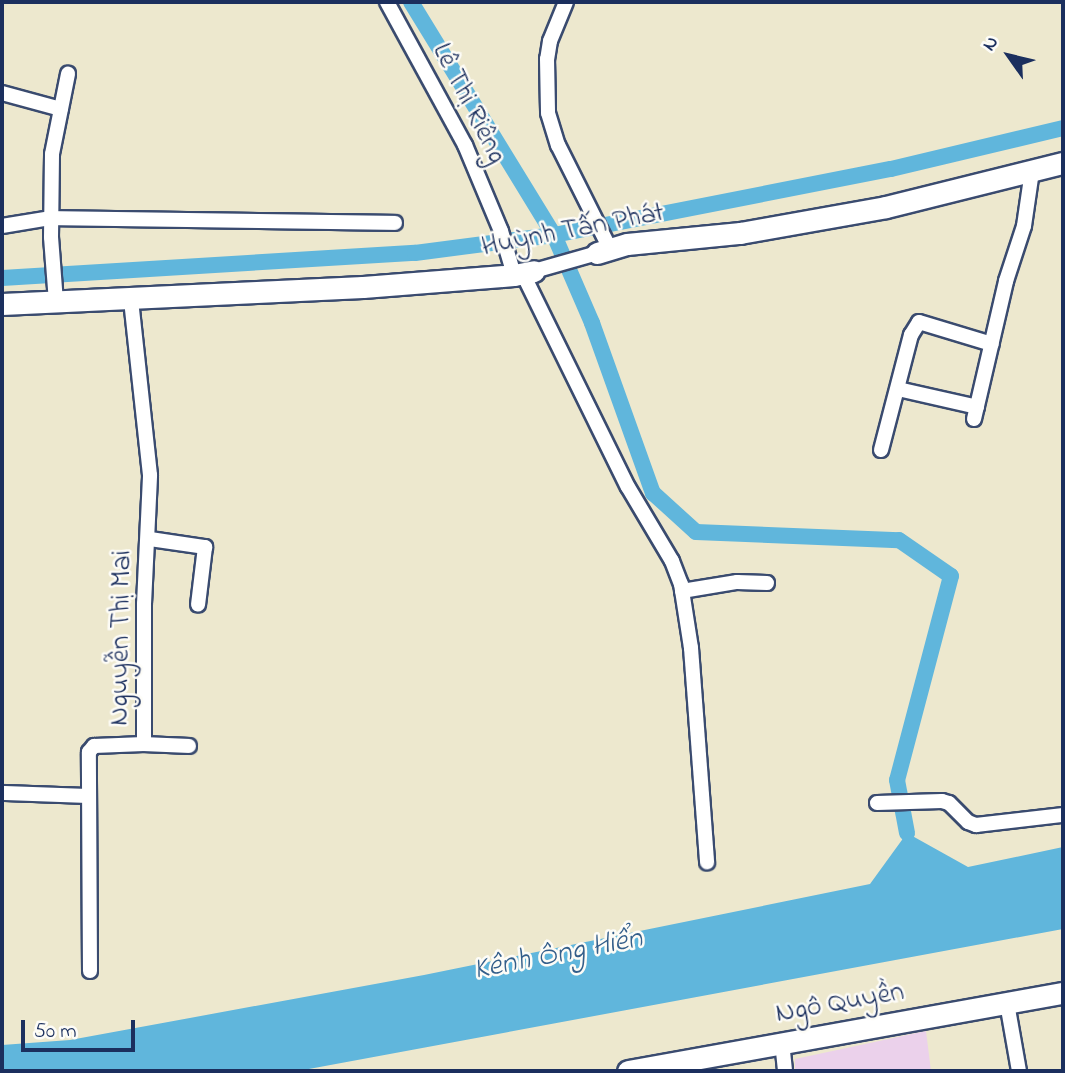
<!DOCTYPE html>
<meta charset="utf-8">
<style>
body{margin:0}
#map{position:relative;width:1065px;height:1073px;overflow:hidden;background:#ede8ce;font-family:"Indie Flower",sans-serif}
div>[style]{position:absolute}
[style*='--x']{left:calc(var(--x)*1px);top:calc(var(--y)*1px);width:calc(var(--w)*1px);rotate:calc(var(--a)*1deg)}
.built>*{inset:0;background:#ebd1eb}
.water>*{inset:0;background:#60b6dc}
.canal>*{height:16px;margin:-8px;padding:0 8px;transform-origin:8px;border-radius:8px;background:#60b6dc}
.roads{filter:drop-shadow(2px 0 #3a4b6f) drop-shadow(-2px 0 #3a4b6f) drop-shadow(0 2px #3a4b6f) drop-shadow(0 -2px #3a4b6f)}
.street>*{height:14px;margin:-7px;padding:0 7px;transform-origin:7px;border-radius:7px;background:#fff}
.secondary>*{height:21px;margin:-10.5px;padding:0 10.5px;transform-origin:10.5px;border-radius:10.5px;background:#fff}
span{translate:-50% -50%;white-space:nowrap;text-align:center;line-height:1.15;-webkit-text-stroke:5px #fdfcf7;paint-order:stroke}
.street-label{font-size:28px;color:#1b2f5e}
.water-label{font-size:30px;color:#335e8a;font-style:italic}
.frame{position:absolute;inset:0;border:4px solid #1b2f5e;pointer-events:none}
.north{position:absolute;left:974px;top:21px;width:70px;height:70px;-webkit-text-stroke:5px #fdfcf7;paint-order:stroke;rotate:304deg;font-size:19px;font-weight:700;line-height:28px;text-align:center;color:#1b2f5e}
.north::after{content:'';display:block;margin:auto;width:24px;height:32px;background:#1b2f5e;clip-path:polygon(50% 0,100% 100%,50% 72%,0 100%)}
.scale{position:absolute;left:21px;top:1020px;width:114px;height:32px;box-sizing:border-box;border:4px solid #1b2f5e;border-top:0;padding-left:9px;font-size:21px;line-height:24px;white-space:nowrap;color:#1b2f5e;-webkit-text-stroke:5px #fdfcf7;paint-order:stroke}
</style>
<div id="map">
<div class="built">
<i style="clip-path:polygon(926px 1031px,931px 1071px,795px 1071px,795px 1059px)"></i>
</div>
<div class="water">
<i style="clip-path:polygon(907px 833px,968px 867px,1063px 847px,1063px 929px,298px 1071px,2px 1071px,2px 1045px,70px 1040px,424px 975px,870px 884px)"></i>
</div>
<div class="canal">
<i style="--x:411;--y:2;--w:273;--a:58.5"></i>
<i style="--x:554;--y:235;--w:96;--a:66.6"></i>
<i style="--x:592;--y:323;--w:181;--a:70.3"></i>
<i style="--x:653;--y:493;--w:58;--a:42.2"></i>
<i style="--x:696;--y:532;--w:203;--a:2.3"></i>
<i style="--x:899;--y:540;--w:63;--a:34.7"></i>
<i style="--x:951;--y:576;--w:211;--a:104.8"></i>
<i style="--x:897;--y:780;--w:54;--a:79.3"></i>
<i style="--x:2;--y:278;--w:414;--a:-3.5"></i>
<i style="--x:415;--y:253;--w:140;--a:-7.4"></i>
<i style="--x:554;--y:235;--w:343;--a:-11.1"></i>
<i style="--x:891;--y:169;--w:177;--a:-13.4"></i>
</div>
<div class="roads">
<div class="street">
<i style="--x:387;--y:2;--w:163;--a:61.4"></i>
<i style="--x:465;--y:145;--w:93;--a:67.3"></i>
<i style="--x:501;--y:231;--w:46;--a:73.5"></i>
<i style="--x:566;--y:2;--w:42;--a:112.3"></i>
<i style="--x:550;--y:41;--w:18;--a:99"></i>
<i style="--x:547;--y:59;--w:54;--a:88.9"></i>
<i style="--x:548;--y:113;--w:34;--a:73"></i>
<i style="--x:558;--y:145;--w:116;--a:63.4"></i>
<i style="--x:2;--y:93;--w:61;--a:15.2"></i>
<i style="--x:2;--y:226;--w:50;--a:-9.3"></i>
<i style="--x:51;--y:218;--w:344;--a:0.8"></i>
<i style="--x:534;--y:271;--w:66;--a:-15.9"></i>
<i style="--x:523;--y:274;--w:237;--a:63.8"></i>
<i style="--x:628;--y:487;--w:86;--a:59.3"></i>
<i style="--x:672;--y:561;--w:25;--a:69"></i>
<i style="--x:681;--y:584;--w:65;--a:81.1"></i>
<i style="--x:691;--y:648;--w:215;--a:85.7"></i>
<i style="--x:56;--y:302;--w:65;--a:-94.4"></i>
<i style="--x:51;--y:237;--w:83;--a:-89.3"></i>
<i style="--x:52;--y:154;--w:82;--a:-78.7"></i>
<i style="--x:898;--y:389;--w:81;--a:12.8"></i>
<i style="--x:974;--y:419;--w:142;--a:-76.9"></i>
<i style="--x:1006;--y:281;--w:58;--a:-71.9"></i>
<i style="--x:1024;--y:226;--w:56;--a:-81.7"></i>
<i style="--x:881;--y:450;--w:119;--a:-75.4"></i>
<i style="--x:911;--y:335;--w:15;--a:-58"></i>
<i style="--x:919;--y:322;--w:76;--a:16.8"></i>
<i style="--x:150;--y:539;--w:56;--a:8.3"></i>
<i style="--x:205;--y:547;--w:58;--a:96.9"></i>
<i style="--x:682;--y:591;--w:56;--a:-9.3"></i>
<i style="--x:737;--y:582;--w:30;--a:2"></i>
<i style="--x:144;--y:744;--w:45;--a:2.5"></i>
<i style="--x:2;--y:793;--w:86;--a:2"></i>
<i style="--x:877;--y:803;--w:65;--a:-1.8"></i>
<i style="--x:942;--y:801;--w:7;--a:16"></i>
<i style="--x:949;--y:803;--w:27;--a:45"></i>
<i style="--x:968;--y:822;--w:9;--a:21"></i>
<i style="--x:976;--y:825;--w:88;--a:-6.6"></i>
<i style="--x:90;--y:971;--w:219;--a:-90.3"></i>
<i style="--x:89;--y:752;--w:8;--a:-50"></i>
<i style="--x:94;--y:746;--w:50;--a:-2.3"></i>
<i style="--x:144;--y:744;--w:140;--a:-90"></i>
<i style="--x:144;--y:604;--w:129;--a:-87.3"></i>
<i style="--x:150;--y:475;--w:177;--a:-96.2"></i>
<i style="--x:1007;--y:1003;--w:69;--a:80"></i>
<i style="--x:782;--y:1042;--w:29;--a:84"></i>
</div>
<div class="secondary">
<i style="--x:597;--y:253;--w:31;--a:-17"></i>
<i style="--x:627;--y:244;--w:114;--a:-5.6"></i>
<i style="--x:740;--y:233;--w:148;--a:-10.1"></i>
<i style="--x:886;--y:207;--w:182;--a:-14"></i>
<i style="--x:2;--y:304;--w:361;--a:-2.7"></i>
<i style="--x:363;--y:287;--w:151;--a:-4.5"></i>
<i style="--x:514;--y:275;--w:20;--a:-11"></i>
<i style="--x:628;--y:1071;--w:442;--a:-10.2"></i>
</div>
</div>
<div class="street-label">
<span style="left:468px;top:104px;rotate:63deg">Lê Thị Riêng</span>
<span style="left:573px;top:231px;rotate:-11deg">Huỳnh Tấn Phát</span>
<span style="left:122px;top:638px;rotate:-89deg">Nguyễn Thị Mai</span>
<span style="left:840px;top:1004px;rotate:-10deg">Ngô Quyền</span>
</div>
<div class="water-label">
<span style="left:558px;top:955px;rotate:-11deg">Kênh Ông Hiển</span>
</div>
<div class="frame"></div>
<div class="north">N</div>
<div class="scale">50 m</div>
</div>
